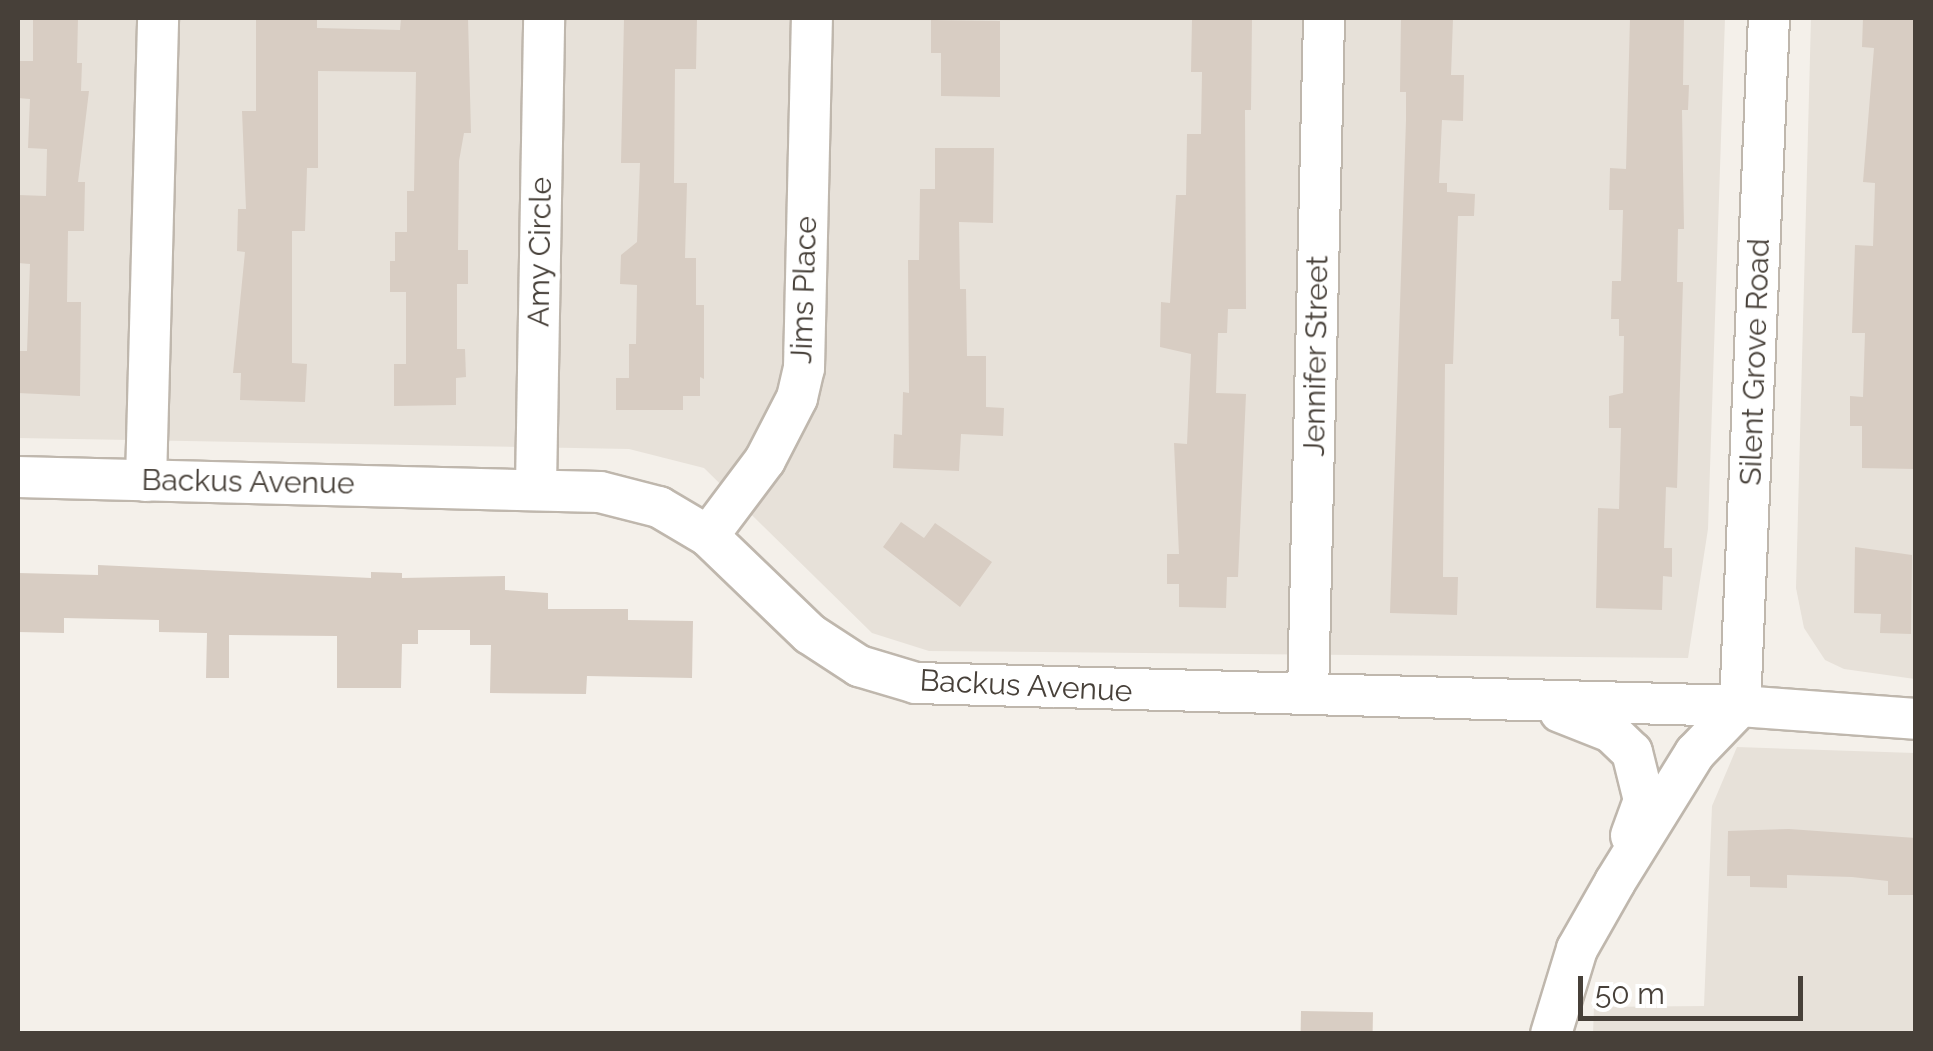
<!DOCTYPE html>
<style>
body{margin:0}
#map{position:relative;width:1933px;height:1051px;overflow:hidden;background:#f4f0ea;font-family:Raleway,sans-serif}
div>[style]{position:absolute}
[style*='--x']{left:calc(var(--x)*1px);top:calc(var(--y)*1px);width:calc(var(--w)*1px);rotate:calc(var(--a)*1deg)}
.residential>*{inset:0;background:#e7e1d9}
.building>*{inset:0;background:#d8cdc3;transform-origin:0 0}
.roads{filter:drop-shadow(2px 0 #bfb7ad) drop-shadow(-2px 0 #bfb7ad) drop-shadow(0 2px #bfb7ad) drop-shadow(0 -2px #bfb7ad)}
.minor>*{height:40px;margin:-20px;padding:0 20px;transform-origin:20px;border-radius:20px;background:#fff}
span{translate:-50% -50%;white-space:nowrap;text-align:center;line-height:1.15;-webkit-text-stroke:9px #fff;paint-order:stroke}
.street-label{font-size:30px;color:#474039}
.frame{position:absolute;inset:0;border:20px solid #474039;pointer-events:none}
.scale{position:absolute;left:1578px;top:976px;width:225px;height:45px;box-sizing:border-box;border:5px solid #474039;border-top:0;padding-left:12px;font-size:30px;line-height:35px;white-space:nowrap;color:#474039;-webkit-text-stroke:8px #fff;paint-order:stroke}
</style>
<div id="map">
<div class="residential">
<i style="clip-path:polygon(18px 18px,1725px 18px,1708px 529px,1688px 658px,929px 651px,872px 633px,704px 468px,629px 449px,18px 438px)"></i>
<i style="clip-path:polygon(1811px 18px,1915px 18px,1915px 679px,1844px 669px,1825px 660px,1804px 628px,1796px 588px)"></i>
<i style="clip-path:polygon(1737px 747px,1915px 753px,1915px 1033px,1593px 1034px,1594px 1007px,1704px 1006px,1712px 806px)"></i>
</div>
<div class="building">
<i style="clip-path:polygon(33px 18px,78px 18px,77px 63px,82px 63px,81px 91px,89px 91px,78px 182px,85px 182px,84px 231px,68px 231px,67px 302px,81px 302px,80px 396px,18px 393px,18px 351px,27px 351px,30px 264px,18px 263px,18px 195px,46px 196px,47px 149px,28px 148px,30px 99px,18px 98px,18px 61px,33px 61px)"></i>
<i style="clip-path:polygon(256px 18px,317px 18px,317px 28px,400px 30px,401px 18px,468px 18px,471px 133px,464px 133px,459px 161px,458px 250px,468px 250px,468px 284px,457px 284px,457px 349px,465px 349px,466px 377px,456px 378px,456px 405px,394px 406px,394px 364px,406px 364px,406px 292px,390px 292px,390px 261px,395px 261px,395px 232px,407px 232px,407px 191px,414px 191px,416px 72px,318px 71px,318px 168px,307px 168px,305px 231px,292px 231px,292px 363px,307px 364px,305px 402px,240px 400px,241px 373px,233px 373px,245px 252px,237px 251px,238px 209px,246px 209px,242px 111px,256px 111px)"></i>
<i style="clip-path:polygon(624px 18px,697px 18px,696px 69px,675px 69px,674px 183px,687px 183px,685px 258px,696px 258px,696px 305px,704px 305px,704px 379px,700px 377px,700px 396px,683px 396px,683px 410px,616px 410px,616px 378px,629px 378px,629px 344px,636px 344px,637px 285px,620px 284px,621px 255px,637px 242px,640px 163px,621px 163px)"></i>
<i style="clip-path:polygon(1401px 18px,1453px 19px,1451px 75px,1464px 75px,1463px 121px,1442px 120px,1439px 183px,1447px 183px,1447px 192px,1475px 194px,1474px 216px,1458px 216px,1453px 364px,1445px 364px,1443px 577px,1458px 577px,1457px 615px,1390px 613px,1406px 120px,1406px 92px,1400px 92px)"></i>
<i style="clip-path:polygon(1630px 18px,1684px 18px,1683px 85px,1689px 85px,1688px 110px,1682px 110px,1684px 229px,1678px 229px,1677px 282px,1683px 282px,1677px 488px,1666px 487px,1664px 548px,1672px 548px,1672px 577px,1663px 576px,1662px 610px,1596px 608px,1598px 508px,1619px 509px,1621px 428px,1609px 428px,1609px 396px,1623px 393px,1624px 336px,1619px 336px,1619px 319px,1611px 319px,1612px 281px,1621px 281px,1623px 210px,1609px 210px,1610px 168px,1626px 169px)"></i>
<i style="clip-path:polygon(1863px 18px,1916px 18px,1916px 469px,1862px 468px,1862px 426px,1850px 426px,1850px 396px,1863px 397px,1865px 333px,1852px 333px,1855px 245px,1873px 246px,1875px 183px,1863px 182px,1874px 48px,1862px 47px)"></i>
<i style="clip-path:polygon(1192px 19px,1252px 19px,1251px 110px,1245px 110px,1246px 309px,1228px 309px,1227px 333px,1218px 333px,1216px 393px,1246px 394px,1238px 577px,1227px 577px,1226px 608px,1179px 607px,1179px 584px,1167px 584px,1167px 554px,1179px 554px,1174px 443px,1187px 444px,1191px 354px,1160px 347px,1161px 302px,1170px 303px,1176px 195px,1186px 195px,1187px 134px,1201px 134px,1202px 72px,1191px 72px)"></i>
<i style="clip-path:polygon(931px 20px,1000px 21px,1000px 97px,941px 96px,941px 53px,931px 53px)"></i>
<i style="clip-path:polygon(935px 148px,994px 148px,993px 223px,959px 222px,960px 289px,966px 289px,967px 356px,986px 356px,986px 407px,1004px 408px,1003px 436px,961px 434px,959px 471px,893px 468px,894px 434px,902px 435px,903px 392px,909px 393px,908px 260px,919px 260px,920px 189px,935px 189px)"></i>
<i style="clip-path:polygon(901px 522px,924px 538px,935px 523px,992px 562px,960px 607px,883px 547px)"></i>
<i style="clip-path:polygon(1855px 547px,1912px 555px,1911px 634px,1880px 633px,1881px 614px,1854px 613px)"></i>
<i style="clip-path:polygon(98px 565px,371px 578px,371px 572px,402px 573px,402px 578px,505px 576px,505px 590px,548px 593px,548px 609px,628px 609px,628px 620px,693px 621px,692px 678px,587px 676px,586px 694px,490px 693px,491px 645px,470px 645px,470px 630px,418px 630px,418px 644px,402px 644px,401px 688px,337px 688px,337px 636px,229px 635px,229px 678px,206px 678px,207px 633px,159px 632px,159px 620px,64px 618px,64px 633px,18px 632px,18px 573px,98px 575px)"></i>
<i style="clip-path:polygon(1789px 829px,1916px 838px,1916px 895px,1888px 895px,1888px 881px,1852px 877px,1787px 875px,1787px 888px,1750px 887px,1750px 876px,1727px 876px,1728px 831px)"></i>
<i style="left:1301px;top:1011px;width:72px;height:23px;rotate:1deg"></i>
</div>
<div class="roads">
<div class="minor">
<i style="--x:18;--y:477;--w:582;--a:1.48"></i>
<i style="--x:600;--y:492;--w:61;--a:14.3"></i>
<i style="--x:659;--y:507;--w:57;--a:30.6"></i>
<i style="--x:708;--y:536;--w:141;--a:43.9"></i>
<i style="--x:810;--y:634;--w:59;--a:33.1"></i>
<i style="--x:859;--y:666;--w:59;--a:16.6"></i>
<i style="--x:916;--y:683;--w:824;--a:1.6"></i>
<i style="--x:1740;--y:706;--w:176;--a:4.2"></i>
<i style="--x:146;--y:481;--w:463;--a:-88.5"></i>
<i style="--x:536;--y:486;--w:468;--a:-89"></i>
<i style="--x:708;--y:536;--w:95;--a:-53.1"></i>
<i style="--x:765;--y:460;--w:70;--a:-62.7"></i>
<i style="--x:797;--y:398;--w:31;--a:-77"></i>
<i style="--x:804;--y:368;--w:350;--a:-88.7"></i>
<i style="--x:1308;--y:694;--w:676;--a:-88.64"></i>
<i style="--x:1740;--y:706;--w:689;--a:-87.59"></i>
<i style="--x:1560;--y:712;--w:55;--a:21.4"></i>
<i style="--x:1611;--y:732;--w:29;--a:44"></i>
<i style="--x:1632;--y:752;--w:49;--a:76"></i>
<i style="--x:1644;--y:800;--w:38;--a:110"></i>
<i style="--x:1551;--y:1034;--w:89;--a:-73"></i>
<i style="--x:1577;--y:949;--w:77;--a:-60.4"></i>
<i style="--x:1615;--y:882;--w:152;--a:-58.2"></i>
<i style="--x:1695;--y:753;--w:65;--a:-46.2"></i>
</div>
</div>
<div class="street-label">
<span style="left:540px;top:252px;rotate:-89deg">Amy Circle</span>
<span style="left:804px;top:290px;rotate:-88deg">Jims Place</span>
<span style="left:1316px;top:356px;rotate:-89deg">Jennifer Street</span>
<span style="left:1755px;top:362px;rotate:-88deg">Silent Grove Road</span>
<span style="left:248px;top:482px;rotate:1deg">Backus Avenue</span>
<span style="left:1026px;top:686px;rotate:3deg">Backus Avenue</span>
</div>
<div class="frame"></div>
<div class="scale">50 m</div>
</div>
